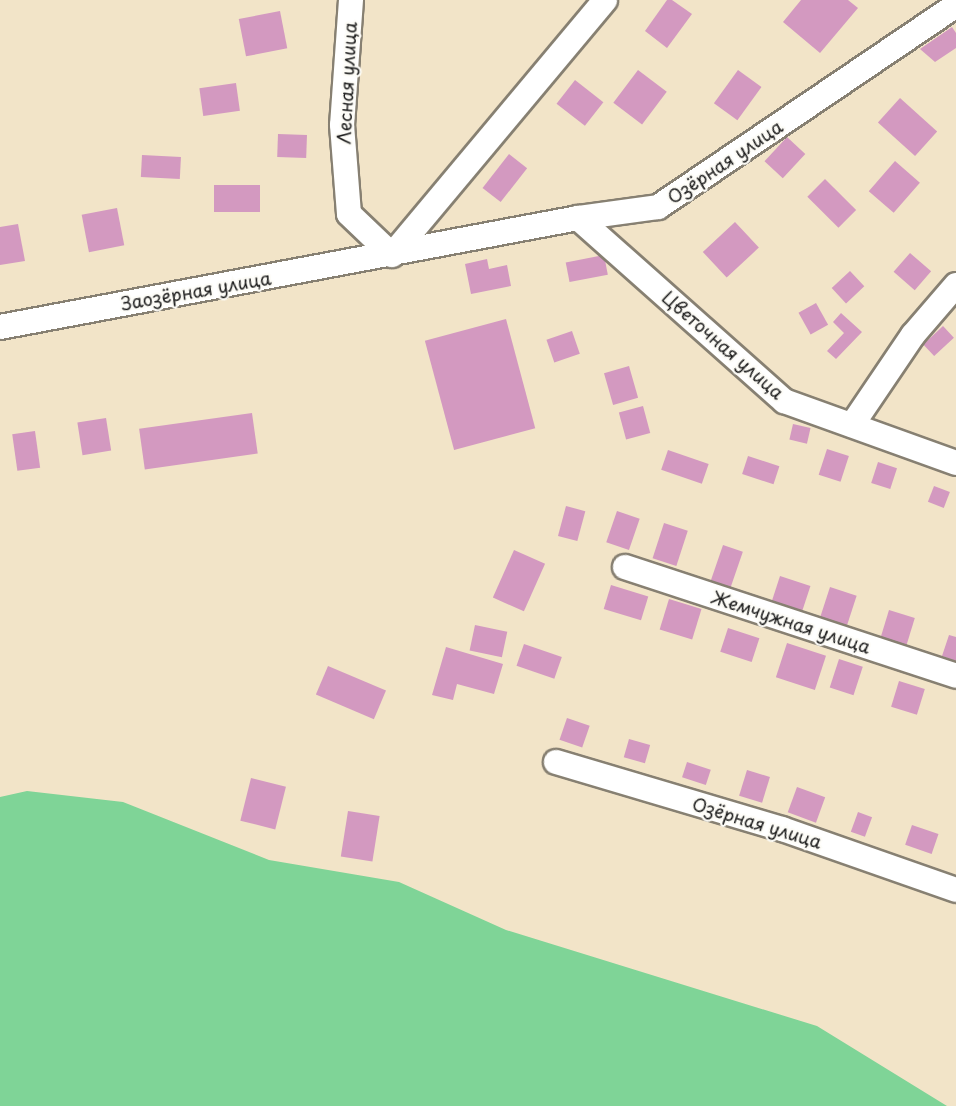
<!DOCTYPE html>
<meta charset="utf-8">
<style>
body{margin:0}
#map{position:relative;width:956px;height:1106px;overflow:hidden;background:#f2e4c8;font-family:"Playpen Sans",sans-serif}
div>[style]{position:absolute}
[style*='--x']{left:calc(var(--x)*1px);top:calc(var(--y)*1px);width:calc(var(--w)*1px);rotate:calc(var(--a)*1deg)}
.green>*{inset:0;background:#7fd497}
.building>*{inset:0;background:#d399c0;transform-origin:0 0}
.roads{filter:drop-shadow(2px 0 #878072) drop-shadow(-2px 0 #878072) drop-shadow(0 2px #878072) drop-shadow(0 -2px #878072)}
.minor>*{height:24px;margin:-12px;padding:0 12px;transform-origin:12px;border-radius:12px;background:#fff}
span{translate:-50% -50%;white-space:nowrap;text-align:center;line-height:1.15;-webkit-text-stroke:4.5px #fdfcf7;paint-order:stroke}
.street-label{font-size:18px;color:#1c1c1c}
</style>
<div id="map">
<div class="green">
<i style="clip-path:polygon(27px 791px,123px 802px,269px 860px,399px 882px,506px 930px,817px 1026px,947px 1106px,0 1106px,0 797px)"></i>
</div>
<div class="building">
<i style="clip-path:polygon(667px 0,672px 0,692px 14px,667px 48px,645px 31px)"></i>
<i style="clip-path:polygon(801px 0,848px 0,858px 8px,820px 53px,783px 22px)"></i>
<i style="left:280px;top:11px;width:38px;height:42px;rotate:79deg"></i>
<i style="clip-path:polygon(952px 27px,956px 33px,956px 48px,935px 62px,920px 49px)"></i>
<i style="left:638px;top:70px;width:36px;height:41px;rotate:37deg"></i>
<i style="left:738px;top:70px;width:29px;height:41px;rotate:36deg"></i>
<i style="left:575px;top:80px;width:36px;height:30px;rotate:38deg"></i>
<i style="left:236px;top:83px;width:28px;height:37px;rotate:82deg"></i>
<i style="left:900px;top:98px;width:50px;height:33px;rotate:42deg"></i>
<i style="left:278px;top:134px;width:29px;height:23px;rotate:2deg"></i>
<i style="left:787px;top:137px;width:25px;height:33px;rotate:43deg"></i>
<i style="left:509px;top:154px;width:23px;height:43px;rotate:38deg"></i>
<i style="left:142px;top:155px;width:39px;height:22px;rotate:3deg"></i>
<i style="left:895px;top:161px;width:33px;height:40px;rotate:41deg"></i>
<i style="left:825px;top:179px;width:44px;height:25px;rotate:45deg"></i>
<i style="left:214px;top:185px;width:46px;height:27px"></i>
<i style="left:117px;top:208px;width:38px;height:36px;rotate:79deg"></i>
<i style="left:735px;top:222px;width:35px;height:44px;rotate:47deg"></i>
<i style="clip-path:polygon(18px 224px,25px 261px,0 265px,0 227px)"></i>
<i style="left:910px;top:253px;width:28px;height:25px;rotate:41deg"></i>
<i style="left:604px;top:255px;width:20px;height:39px;rotate:79deg"></i>
<i style="clip-path:polygon(487px 259px,489px 269px,507px 265px,511px 286px,471px 294px,465px 264px)"></i>
<i style="left:850px;top:271px;width:21px;height:25px;rotate:47deg"></i>
<i style="left:816px;top:303px;width:25px;height:20px;rotate:61deg"></i>
<i style="clip-path:polygon(841px 313px,862px 332px,836px 359px,827px 351px,844px 333px,833px 322px)"></i>
<i style="left:506px;top:319px;width:113px;height:84px;rotate:75deg"></i>
<i style="left:943px;top:326px;width:16px;height:27px;rotate:47deg"></i>
<i style="left:572px;top:331px;width:24px;height:27px;rotate:71deg"></i>
<i style="left:629px;top:366px;width:33px;height:26px;rotate:74deg"></i>
<i style="left:643px;top:406px;width:28px;height:25px;rotate:75deg"></i>
<i style="left:252px;top:413px;width:41px;height:114px;rotate:82deg"></i>
<i style="left:106px;top:418px;width:33px;height:29px;rotate:81deg"></i>
<i style="left:793px;top:424px;width:18px;height:16px;rotate:13deg"></i>
<i style="left:35px;top:431px;width:37px;height:23px;rotate:82deg"></i>
<i style="left:827px;top:449px;width:23px;height:27px;rotate:18deg"></i>
<i style="left:668px;top:450px;width:43px;height:21px;rotate:19deg"></i>
<i style="left:748px;top:456px;width:33px;height:19px;rotate:18deg"></i>
<i style="left:878px;top:462px;width:20px;height:22px;rotate:18deg"></i>
<i style="left:934px;top:486px;width:17px;height:17px;rotate:21deg"></i>
<i style="left:566px;top:506px;width:20px;height:31px;rotate:15deg"></i>
<i style="left:617px;top:511px;width:24px;height:33px;rotate:19deg"></i>
<i style="left:664px;top:523px;width:25px;height:37px;rotate:18deg"></i>
<i style="left:723px;top:545px;width:21px;height:38px;rotate:19deg"></i>
<i style="left:514px;top:550px;width:34px;height:52px;rotate:24deg"></i>
<i style="left:780px;top:576px;width:32px;height:26px;rotate:18deg"></i>
<i style="left:611px;top:585px;width:39px;height:25px;rotate:17deg"></i>
<i style="left:830px;top:587px;width:28px;height:31px;rotate:18deg"></i>
<i style="left:669px;top:599px;width:34px;height:32px;rotate:17deg"></i>
<i style="left:889px;top:610px;width:27px;height:37px;rotate:17deg"></i>
<i style="left:475px;top:625px;width:33px;height:26px;rotate:12deg"></i>
<i style="left:728px;top:628px;width:33px;height:25px;rotate:18deg"></i>
<i style="clip-path:polygon(949px 635px,956px 637px,956px 661px,942px 656px)"></i>
<i style="left:787px;top:643px;width:41px;height:36px;rotate:18deg"></i>
<i style="left:524px;top:644px;width:40px;height:23px;rotate:19deg"></i>
<i style="clip-path:polygon(446px 647px,503px 664px,494px 694px,457px 684px,453px 700px,432px 695px)"></i>
<i style="left:839px;top:659px;width:25px;height:30px;rotate:18deg"></i>
<i style="left:328px;top:666px;width:63px;height:31px;rotate:23deg"></i>
<i style="left:899px;top:681px;width:27px;height:27px;rotate:17deg"></i>
<i style="left:567px;top:718px;width:24px;height:23px;rotate:19deg"></i>
<i style="left:629px;top:739px;width:22px;height:19px;rotate:16deg"></i>
<i style="left:687px;top:762px;width:25px;height:16px;rotate:18deg"></i>
<i style="left:747px;top:770px;width:24px;height:27px;rotate:17deg"></i>
<i style="left:251px;top:778px;width:36px;height:44px;rotate:14deg"></i>
<i style="left:797px;top:787px;width:30px;height:27px;rotate:20deg"></i>
<i style="left:348px;top:811px;width:32px;height:46px;rotate:9deg"></i>
<i style="left:858px;top:812px;width:15px;height:21px;rotate:20deg"></i>
<i style="left:912px;top:825px;width:28px;height:21px;rotate:19deg"></i>
</div>
<div class="roads">
<div class="minor">
<i style="--x:351;--y:0;--w:125;--a:94.1"></i>
<i style="--x:342;--y:125;--w:89;--a:85.5"></i>
<i style="--x:349;--y:214;--w:59;--a:43.6"></i>
<i style="--x:578;--y:218;--w:276;--a:41.6"></i>
<i style="--x:784;--y:401;--w:183;--a:19.8"></i>
<i style="--x:392;--y:255;--w:332;--a:-50.1"></i>
<i style="--x:0;--y:327;--w:588;--a:-10.68"></i>
<i style="--x:578;--y:218;--w:81;--a:-7.8"></i>
<i style="--x:658;--y:207;--w:360;--a:-34.1"></i>
<i style="--x:852;--y:425;--w:109;--a:-55.9"></i>
<i style="--x:913;--y:335;--w:66;--a:-49.3"></i>
<i style="--x:625;--y:567;--w:348;--a:18.2"></i>
<i style="--x:556;--y:762;--w:236;--a:16.5"></i>
<i style="--x:782;--y:829;--w:184;--a:19.3"></i>
</div>
</div>
<div class="street-label">
<span style="left:347px;top:83px;rotate:-87deg">Лесная улица</span>
<span style="left:725px;top:162px;rotate:-34deg">Озёрная улица</span>
<span style="left:196px;top:291px;rotate:-10deg">Заозёрная улица</span>
<span style="left:723px;top:345px;rotate:41deg">Цветочная улица</span>
<span style="left:791px;top:622px;rotate:18deg">Жемчужная улица</span>
<span style="left:757px;top:823px;rotate:17deg">Озёрная улица</span>
</div>
</div>
